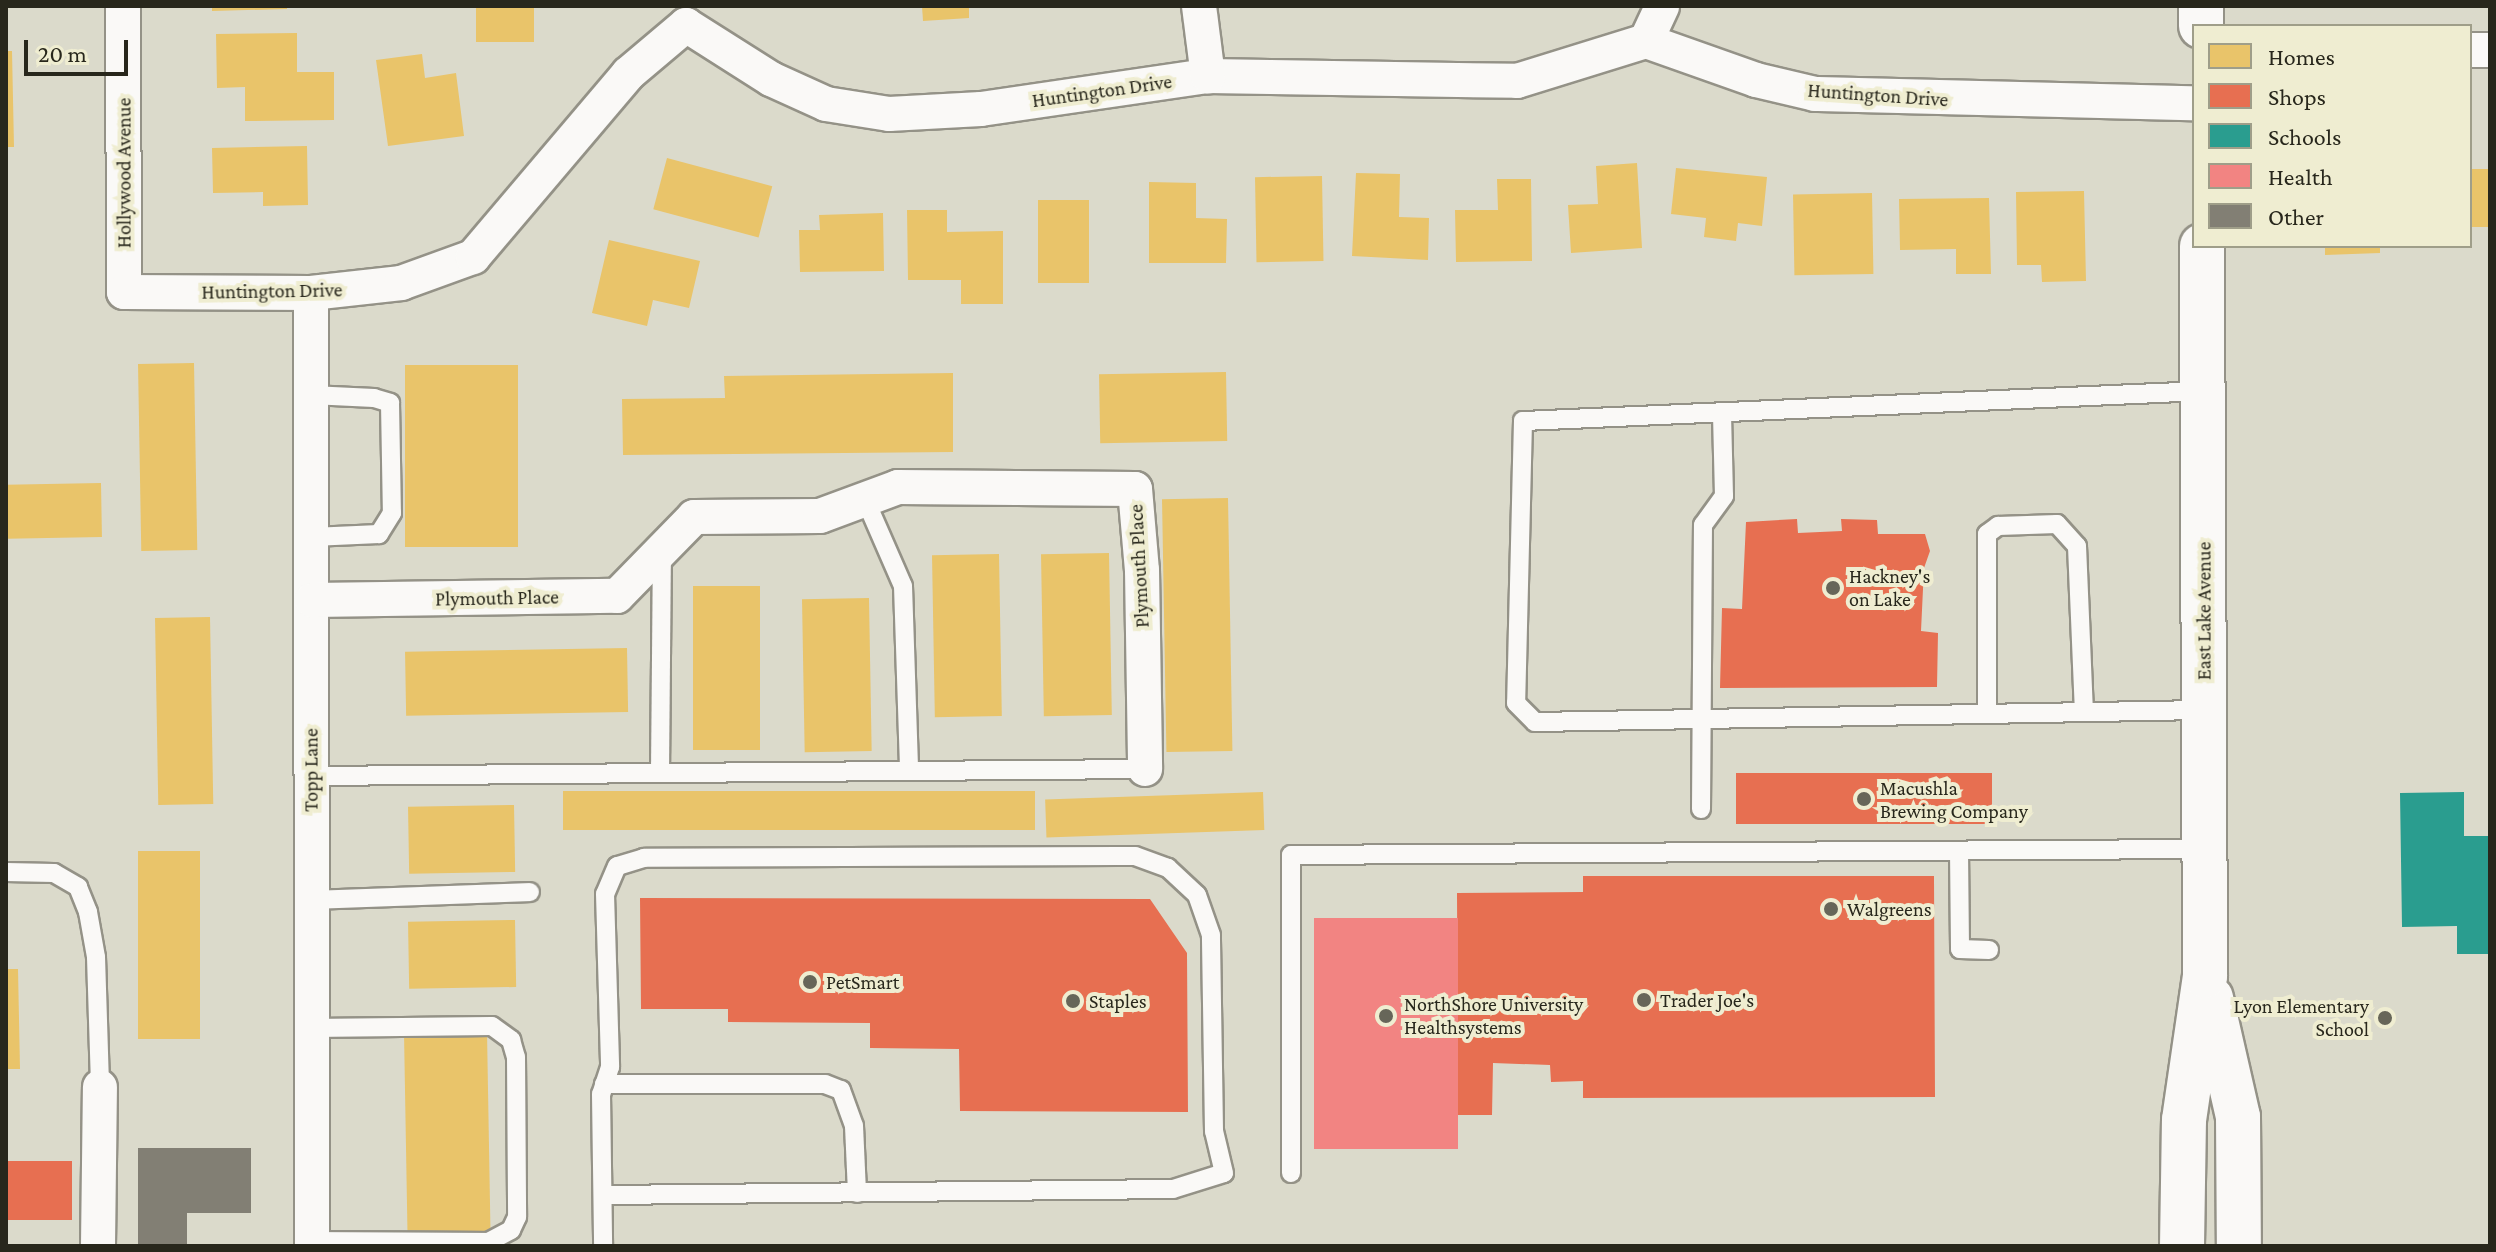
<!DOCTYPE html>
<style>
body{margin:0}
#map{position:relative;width:2496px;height:1252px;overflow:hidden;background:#dbdacb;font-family:"Crimson Pro",serif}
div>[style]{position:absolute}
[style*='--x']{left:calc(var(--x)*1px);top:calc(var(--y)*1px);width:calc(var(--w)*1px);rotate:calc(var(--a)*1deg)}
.homes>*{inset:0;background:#e9c46a;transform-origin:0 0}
.shops>*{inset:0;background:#e76f51;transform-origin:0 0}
.schools>*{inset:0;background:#2a9d8f}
.health>*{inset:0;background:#f28482;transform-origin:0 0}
.building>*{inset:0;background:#827f74}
.roads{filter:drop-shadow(2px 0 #949287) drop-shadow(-2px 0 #949287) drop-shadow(0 2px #949287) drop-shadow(0 -2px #949287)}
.service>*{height:18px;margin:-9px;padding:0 9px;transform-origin:9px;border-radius:9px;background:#faf9f7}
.minor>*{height:34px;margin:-17px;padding:0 17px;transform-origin:17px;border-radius:17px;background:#faf9f7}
.primary>*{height:44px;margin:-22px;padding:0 22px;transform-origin:22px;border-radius:22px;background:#faf9f7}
.dots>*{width:22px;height:22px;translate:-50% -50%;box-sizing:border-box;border:4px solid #efedd1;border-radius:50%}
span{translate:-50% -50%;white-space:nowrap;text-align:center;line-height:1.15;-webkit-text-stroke:8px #efedd1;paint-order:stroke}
.street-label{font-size:20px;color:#28271c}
.poi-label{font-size:20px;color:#28271c}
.left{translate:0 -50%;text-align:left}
.right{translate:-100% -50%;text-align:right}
.frame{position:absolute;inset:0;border:8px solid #28271c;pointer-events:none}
.legend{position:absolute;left:2192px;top:24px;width:280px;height:224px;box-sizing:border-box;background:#efedd1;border:2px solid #9f9e89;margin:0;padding:10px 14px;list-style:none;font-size:24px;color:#28271c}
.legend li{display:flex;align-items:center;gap:16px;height:40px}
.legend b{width:40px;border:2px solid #9f9e89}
.scale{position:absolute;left:24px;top:40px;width:104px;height:36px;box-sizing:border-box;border:4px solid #28271c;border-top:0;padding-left:10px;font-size:24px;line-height:28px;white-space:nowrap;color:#28271c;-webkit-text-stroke:6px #efedd1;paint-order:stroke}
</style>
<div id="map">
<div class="homes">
<i style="clip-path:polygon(212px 6px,287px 6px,287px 9px,212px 11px)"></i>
<i style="left:476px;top:6px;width:58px;height:36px"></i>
<i style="clip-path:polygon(922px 6px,969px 6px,969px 18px,923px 21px)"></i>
<i style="clip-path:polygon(297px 33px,297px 72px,334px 72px,334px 120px,245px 121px,245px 87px,217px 88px,216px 34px)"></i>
<i style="clip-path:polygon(6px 51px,12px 51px,14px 147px,6px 147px)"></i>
<i style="clip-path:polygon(422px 54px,425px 78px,456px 73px,464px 136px,388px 146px,376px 60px)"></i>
<i style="clip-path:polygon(307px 146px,308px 205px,263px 206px,263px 192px,213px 193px,212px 148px)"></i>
<i style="left:667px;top:158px;width:109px;height:53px;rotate:15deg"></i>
<i style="clip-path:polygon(1637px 163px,1642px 248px,1571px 253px,1568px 205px,1598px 204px,1596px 166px)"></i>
<i style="clip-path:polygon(1676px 168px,1767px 177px,1762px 226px,1738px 223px,1736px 241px,1704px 237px,1706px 218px,1671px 214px)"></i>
<i style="left:2470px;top:169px;width:20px;height:58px"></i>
<i style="clip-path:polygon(1356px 173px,1400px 174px,1399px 217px,1429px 218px,1428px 260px,1352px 256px)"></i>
<i style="left:1322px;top:176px;width:85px;height:67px;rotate:89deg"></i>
<i style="clip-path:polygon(1497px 179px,1531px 179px,1532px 261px,1456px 262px,1455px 210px,1498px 210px)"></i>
<i style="clip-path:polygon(1149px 182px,1196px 183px,1196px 218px,1227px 219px,1226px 263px,1149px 263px)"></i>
<i style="clip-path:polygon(2084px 191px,2086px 281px,2042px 282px,2041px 265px,2017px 265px,2016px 192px)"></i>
<i style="left:1872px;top:193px;width:81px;height:79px;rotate:89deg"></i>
<i style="clip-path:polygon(1989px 198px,1991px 274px,1956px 274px,1956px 249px,1900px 250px,1899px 199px)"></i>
<i style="left:1038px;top:200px;width:51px;height:83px"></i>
<i style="clip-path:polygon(907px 210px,947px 210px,947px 232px,1003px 231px,1003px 304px,961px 304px,961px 280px,908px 280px)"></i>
<i style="clip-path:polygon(883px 213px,884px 271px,800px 272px,799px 230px,820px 230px,819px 215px)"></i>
<i style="clip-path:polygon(609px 240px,700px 261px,689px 308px,653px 300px,647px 326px,592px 313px)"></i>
<i style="clip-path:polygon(2325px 246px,2380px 246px,2380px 253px,2325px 255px)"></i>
<i style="left:194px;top:363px;width:187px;height:56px;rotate:89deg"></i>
<i style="left:405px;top:365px;width:113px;height:182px"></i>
<i style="left:1226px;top:372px;width:69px;height:127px;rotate:89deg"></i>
<i style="clip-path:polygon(953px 373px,953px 452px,623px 455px,622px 399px,725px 398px,724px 376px)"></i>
<i style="left:101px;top:483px;width:54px;height:95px;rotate:89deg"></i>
<i style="left:1228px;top:498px;width:253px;height:66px;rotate:89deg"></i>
<i style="left:1109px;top:553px;width:162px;height:68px;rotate:89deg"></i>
<i style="left:999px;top:554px;width:162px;height:67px;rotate:89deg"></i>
<i style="left:760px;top:586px;width:164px;height:67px;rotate:90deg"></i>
<i style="left:869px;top:598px;width:153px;height:67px;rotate:89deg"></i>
<i style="left:210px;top:617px;width:187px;height:55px;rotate:89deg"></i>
<i style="left:627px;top:648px;width:64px;height:222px;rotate:89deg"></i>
<i style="left:1035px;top:791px;width:39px;height:472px;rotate:90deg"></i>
<i style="left:1263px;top:792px;width:38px;height:218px;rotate:88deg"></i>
<i style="left:514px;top:805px;width:67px;height:106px;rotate:89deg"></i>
<i style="left:138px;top:851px;width:62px;height:188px"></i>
<i style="left:515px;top:920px;width:67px;height:107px;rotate:89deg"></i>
<i style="clip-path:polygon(6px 969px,18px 969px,20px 1069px,6px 1069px)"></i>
<i style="left:487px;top:1032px;width:199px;height:83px;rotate:89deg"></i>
</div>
<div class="shops">
<i style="clip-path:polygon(1797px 519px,1798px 533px,1842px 531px,1841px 519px,1877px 520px,1878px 534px,1925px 534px,1930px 551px,1924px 568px,1921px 631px,1938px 633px,1937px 687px,1720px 688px,1722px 608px,1742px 609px,1746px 522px)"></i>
<i style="left:1992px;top:773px;width:51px;height:256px;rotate:90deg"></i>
<i style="clip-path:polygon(1583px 876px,1934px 876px,1935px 1097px,1583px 1098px,1583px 1081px,1551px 1082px,1550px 1065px,1493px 1063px,1492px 1115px,1458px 1115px,1457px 893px,1583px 892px)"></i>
<i style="clip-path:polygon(640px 898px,1150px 899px,1187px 953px,1188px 1112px,960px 1111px,959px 1049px,870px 1048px,870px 1023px,728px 1022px,728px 1009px,641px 1009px)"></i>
<i style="left:72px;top:1161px;width:59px;height:66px;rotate:90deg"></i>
</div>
<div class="schools">
<i style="clip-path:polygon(2464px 792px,2464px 836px,2490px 836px,2490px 954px,2457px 954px,2457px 926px,2402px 927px,2400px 793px)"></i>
</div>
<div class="health">
<i style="left:1314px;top:918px;width:144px;height:231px"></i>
</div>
<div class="building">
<i style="clip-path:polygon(138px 1148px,251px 1148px,251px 1213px,187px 1213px,187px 1246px,138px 1246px)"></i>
</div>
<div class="roads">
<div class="service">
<i style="--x:2203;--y:391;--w:681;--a:177.47"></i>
<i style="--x:1523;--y:421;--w:282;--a:91.4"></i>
<i style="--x:1516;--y:703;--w:27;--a:45"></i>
<i style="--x:1535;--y:722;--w:669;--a:-1.03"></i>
<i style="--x:311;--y:395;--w:63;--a:2.7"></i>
<i style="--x:374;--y:398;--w:17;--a:17"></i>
<i style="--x:390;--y:403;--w:110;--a:89"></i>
<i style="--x:392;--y:513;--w:25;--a:122"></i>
<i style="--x:379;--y:534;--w:67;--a:177.4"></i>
<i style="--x:865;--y:499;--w:95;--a:66.4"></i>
<i style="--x:903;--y:586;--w:185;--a:88.1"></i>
<i style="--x:1987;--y:713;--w:179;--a:-90"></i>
<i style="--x:1987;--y:534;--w:14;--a:-36"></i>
<i style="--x:1998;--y:526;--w:59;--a:-1.9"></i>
<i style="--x:2057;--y:524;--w:30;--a:48"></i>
<i style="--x:2077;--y:546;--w:166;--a:87.6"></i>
<i style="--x:660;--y:773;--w:221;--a:-89.5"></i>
<i style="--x:310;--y:776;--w:835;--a:-0.48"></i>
<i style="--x:1701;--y:809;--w:284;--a:-89.6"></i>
<i style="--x:1703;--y:525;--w:36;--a:-54"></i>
<i style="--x:1724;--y:496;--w:84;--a:-91.4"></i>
<i style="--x:1959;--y:851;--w:98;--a:89.4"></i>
<i style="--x:1960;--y:949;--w:29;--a:2"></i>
<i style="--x:6;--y:872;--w:48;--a:1.2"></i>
<i style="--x:54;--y:873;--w:28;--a:30"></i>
<i style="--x:78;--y:887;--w:27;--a:68"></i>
<i style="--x:88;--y:912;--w:46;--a:79.9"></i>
<i style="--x:96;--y:957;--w:130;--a:88.2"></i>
<i style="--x:313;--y:900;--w:217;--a:-2.1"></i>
<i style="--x:311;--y:1028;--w:181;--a:-0.6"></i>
<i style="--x:492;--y:1026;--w:24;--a:36"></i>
<i style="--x:511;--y:1040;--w:18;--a:74"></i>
<i style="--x:516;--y:1057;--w:160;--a:89.6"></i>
<i style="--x:517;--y:1217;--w:14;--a:115"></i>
<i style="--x:511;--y:1230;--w:26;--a:152"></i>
<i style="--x:488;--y:1242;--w:176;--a:-179.7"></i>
<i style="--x:604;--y:1084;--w:221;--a:0"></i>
<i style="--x:825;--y:1084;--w:17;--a:21"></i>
<i style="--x:841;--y:1090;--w:38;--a:70"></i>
<i style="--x:854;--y:1126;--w:67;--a:87.4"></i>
<i style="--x:1291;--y:1173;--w:318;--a:-90"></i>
<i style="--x:1291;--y:855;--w:914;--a:-0.38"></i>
<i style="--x:603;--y:1195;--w:570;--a:-0.6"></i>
<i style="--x:1173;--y:1189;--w:53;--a:-17.4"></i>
<i style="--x:1224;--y:1173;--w:43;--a:-103.4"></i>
<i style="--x:1214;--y:1131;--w:196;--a:-90.9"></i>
<i style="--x:1211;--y:935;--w:42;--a:-109.3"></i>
<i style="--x:1197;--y:895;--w:40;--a:-137"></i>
<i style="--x:1168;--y:868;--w:35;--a:-160"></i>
<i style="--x:1135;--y:856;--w:491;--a:179.8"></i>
<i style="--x:644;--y:858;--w:28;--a:163"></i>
<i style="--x:617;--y:866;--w:30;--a:113"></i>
<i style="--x:605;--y:894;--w:173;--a:88.3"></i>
<i style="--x:610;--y:1067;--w:28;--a:108"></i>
<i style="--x:601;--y:1094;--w:152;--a:89.2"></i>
</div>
<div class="minor">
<i style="--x:123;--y:6;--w:286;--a:89.8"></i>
<i style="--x:124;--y:292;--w:187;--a:0.3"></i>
<i style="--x:311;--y:293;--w:91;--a:-6.3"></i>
<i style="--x:401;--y:283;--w:77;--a:-19.9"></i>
<i style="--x:473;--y:257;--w:240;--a:-49.7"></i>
<i style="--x:628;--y:74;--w:76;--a:-40.2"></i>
<i style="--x:686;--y:25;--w:101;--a:32.4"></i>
<i style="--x:771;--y:79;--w:60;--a:24.4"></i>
<i style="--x:826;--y:104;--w:64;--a:9"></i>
<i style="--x:889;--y:114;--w:92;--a:-3.1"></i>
<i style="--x:981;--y:109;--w:229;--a:-8.3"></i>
<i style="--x:1208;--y:76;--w:309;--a:0.9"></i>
<i style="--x:1517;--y:81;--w:135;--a:-17.2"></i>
<i style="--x:1646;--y:41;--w:117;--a:19.5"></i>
<i style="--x:1756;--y:80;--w:61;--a:13.3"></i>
<i style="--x:1815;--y:94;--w:379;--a:1.4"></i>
<i style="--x:1199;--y:6;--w:71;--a:82.7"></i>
<i style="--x:1646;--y:41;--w:38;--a:-65"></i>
<i style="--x:2470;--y:50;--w:20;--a:0"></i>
<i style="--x:311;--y:293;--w:953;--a:89.94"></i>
<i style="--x:312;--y:600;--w:305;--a:-0.8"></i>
<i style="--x:617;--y:596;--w:110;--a:-45.7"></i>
<i style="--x:694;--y:517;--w:126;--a:-0.5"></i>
<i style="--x:820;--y:516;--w:83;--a:-20.4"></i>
<i style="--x:898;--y:487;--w:237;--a:0.5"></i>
<i style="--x:1135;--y:489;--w:81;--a:85.1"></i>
<i style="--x:1142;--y:570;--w:199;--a:89.1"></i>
<i style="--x:98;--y:1246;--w:159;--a:-89.3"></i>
</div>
<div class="primary">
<i style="--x:2201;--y:6;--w:20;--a:90"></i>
<i style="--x:2211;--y:998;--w:122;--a:77.2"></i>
<i style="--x:2238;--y:1117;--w:129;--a:89.6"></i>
<i style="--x:2182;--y:1246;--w:126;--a:-89.1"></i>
<i style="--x:2184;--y:1120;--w:146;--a:-81.7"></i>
<i style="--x:2205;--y:976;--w:730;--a:-90.24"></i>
</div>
</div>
<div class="dots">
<i style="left:1833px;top:588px;background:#676659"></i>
<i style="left:1864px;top:799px;background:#676659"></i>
<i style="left:1831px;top:909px;background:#676659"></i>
<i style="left:810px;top:982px;background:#676659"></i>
<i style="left:1644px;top:1000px;background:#676659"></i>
<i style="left:1073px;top:1001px;background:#676659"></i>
<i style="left:1386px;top:1016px;background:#676659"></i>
<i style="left:2385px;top:1018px;background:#676659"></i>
</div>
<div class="street-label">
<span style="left:1102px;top:91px;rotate:-8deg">Huntington Drive</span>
<span style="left:1878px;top:95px;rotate:4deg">Huntington Drive</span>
<span style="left:124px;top:173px;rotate:-90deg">Hollywood Avenue</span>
<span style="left:272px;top:291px;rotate:-1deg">Huntington Drive</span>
<span style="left:1139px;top:566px;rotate:-93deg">Plymouth Place</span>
<span style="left:497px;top:598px;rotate:-1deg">Plymouth Place</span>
<span style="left:2204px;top:611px;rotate:-90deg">East Lake Avenue</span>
<span style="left:311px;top:770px;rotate:-90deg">Topp Lane</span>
</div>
<div class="poi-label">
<span class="left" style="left:1849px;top:588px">Hackney's<br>on Lake</span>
<span class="left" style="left:1880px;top:800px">Macushla<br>Brewing Company</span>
<span class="left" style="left:1847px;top:909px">Walgreens</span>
<span class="left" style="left:826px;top:982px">PetSmart</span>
<span class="left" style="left:1660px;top:1000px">Trader Joe's</span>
<span class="left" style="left:1089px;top:1001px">Staples</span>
<span class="left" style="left:1404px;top:1016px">NorthShore University<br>Healthsystems</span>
<span class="right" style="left:2369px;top:1018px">Lyon Elementary<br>School</span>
</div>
<div class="frame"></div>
<ul class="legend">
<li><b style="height:22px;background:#e9c46a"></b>Homes</li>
<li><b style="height:22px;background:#e76f51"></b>Shops</li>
<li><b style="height:22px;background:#2a9d8f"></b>Schools</li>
<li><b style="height:22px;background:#f28482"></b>Health</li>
<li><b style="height:22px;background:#827f74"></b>Other</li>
</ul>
<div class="scale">20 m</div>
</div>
